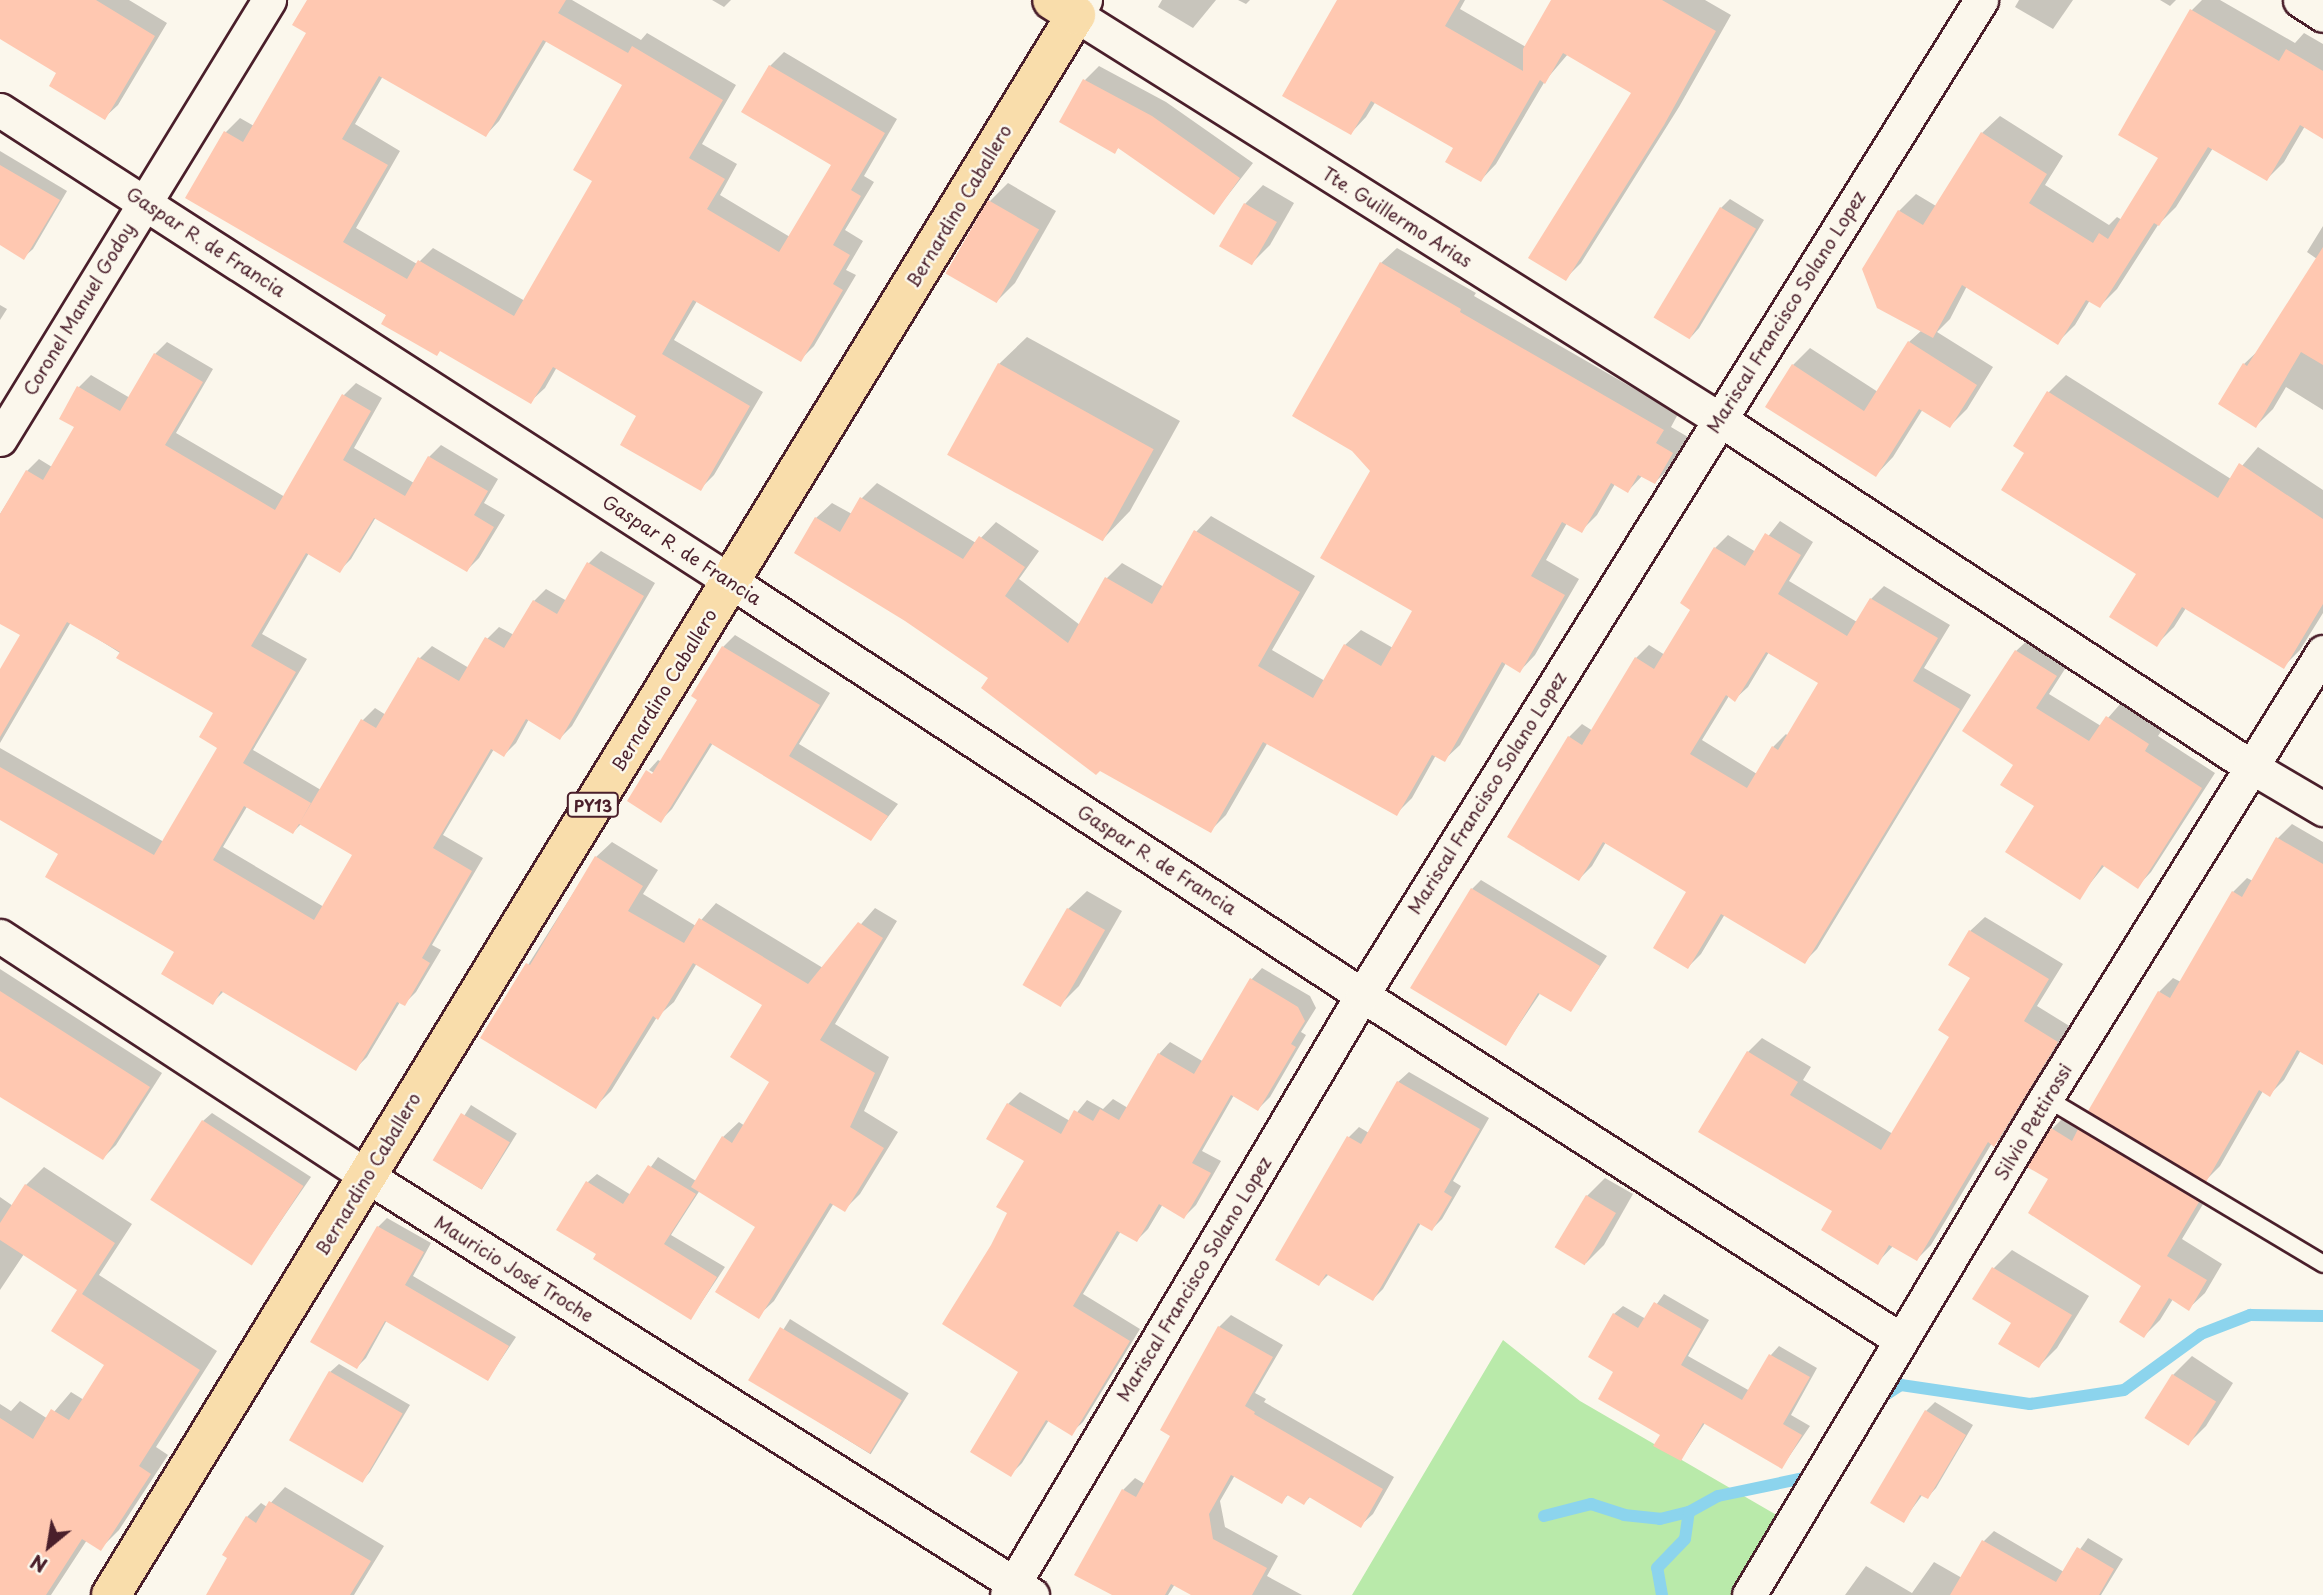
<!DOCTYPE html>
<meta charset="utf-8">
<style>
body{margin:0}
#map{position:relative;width:2323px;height:1595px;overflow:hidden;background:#fbf7ec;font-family:"Playpen Sans",sans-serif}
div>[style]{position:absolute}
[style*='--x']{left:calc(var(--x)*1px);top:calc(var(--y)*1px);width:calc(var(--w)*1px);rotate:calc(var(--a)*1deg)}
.green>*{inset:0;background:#b9eaaa}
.shadow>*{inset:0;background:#0003;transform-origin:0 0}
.stream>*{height:12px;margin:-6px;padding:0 6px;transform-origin:6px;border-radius:6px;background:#8cd4ed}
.building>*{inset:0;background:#ffc8b1;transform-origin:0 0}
.roads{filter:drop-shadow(2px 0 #4a1f2b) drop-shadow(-2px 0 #4a1f2b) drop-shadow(0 2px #4a1f2b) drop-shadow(0 -2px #4a1f2b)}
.service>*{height:16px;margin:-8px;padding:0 8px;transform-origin:8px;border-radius:8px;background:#fbf7ec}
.minor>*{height:33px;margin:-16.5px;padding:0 16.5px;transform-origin:16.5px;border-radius:16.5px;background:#fbf7ec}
.trunk>*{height:38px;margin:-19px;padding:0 19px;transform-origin:19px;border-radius:19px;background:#f9ddab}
span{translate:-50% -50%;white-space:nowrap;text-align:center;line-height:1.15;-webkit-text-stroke:5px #fbf7ec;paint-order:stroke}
.shield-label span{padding:2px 5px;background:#fbf7ec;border:2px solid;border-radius:5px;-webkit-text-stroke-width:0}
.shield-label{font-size:16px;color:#4a1f2b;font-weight:700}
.street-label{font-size:18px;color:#4a1f2b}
.north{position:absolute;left:14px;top:1511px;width:70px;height:70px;-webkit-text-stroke:5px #fbf7ec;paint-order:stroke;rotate:210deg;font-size:19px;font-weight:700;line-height:28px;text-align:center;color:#4a1f2b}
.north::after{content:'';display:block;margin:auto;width:24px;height:32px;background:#4a1f2b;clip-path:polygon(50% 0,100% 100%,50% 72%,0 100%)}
</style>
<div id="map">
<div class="green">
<i style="clip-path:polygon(1503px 1340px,1580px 1401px,1780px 1517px,1733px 1595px,1352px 1595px)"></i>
</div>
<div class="shadow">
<i style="clip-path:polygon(0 0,129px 0,167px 23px,118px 105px,105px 117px,59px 72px,0 37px)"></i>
<i style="clip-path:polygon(evenodd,309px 0,572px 0,641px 40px,647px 33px,736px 85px,702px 144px,737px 164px,720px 195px,790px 237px,833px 164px,770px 66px,784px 52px,897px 119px,864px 176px,874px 182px,845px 230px,863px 241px,846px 270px,856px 275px,814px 346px,800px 360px,697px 301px,674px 340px,763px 392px,714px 475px,700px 489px,639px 416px,557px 367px,545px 388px,531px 401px,188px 197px,226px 132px,240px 118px,254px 126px,308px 32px,309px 0,547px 40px,624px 85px,594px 181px,525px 301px,433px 248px,417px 264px,356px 228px,400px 151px,355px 124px,383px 76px,486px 135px,499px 121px,547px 40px)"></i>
<i style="clip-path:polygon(712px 0,731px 0,724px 7px)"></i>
<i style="clip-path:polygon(1162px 0,1216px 0,1193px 28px,1158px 7px)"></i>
<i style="clip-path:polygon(1238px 0,1250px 0,1246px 4px)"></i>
<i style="clip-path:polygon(1337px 0,1465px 0,1460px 9px,1526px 47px,1553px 0,1705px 0,1731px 15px,1679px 107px,1581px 263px,1565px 279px,1634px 92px,1568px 54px,1545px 81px,1496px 164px,1481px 180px,1456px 147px,1376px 101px,1366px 117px,1351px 133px)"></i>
<i style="clip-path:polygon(2019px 0,2073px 0,2053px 29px,2015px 7px)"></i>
<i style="clip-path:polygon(2160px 0,2176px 0,2170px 6px)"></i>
<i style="clip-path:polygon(2202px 0,2220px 0,2295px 43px,2304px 33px,2323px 44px,2323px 137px,2305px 126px,2284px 162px,2267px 179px,2213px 148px,2176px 207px,2158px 225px,2117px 289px,2100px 306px,2090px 300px,2075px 325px,2058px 342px,1967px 286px,1950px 319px,1937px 332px,1993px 367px,1967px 409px,1950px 426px,1923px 409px,1893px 457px,1876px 475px,1793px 365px,1810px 348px,1878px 392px,1909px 342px,1922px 330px,1899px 211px,1916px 194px,1936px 206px,1982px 133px,2000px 116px,2063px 156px,2045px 185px,2109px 225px,2117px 217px,2122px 220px,2161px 158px,2192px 10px)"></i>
<i style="clip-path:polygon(1099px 66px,1166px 102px,1253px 163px,1214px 213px,1119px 147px,1114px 152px,1085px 80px)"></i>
<i style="clip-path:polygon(0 151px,67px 191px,33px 249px,24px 257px,0 243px)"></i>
<i style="clip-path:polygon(1008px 183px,1056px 211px,1015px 283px,996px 302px,990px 201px)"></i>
<i style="clip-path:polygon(1263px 185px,1294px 203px,1270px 245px,1252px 263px,1245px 204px)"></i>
<i style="clip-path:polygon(1730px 199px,1764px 220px,1699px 328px,1691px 337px,1721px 208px)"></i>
<i style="clip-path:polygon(2323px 226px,2323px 410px,2286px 387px,2273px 409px,2256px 426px,2244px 364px,2260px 349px,2317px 259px,2307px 252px)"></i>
<i style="clip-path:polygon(1397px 248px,1476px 293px,1474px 296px,1678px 414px,1671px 427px,1688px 437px,1671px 467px,1655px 482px,1643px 475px,1628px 491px,1615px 484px,1597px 515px,1581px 531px,1567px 523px,1546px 560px,1579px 579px,1535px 655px,1520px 671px,1506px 663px,1460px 745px,1444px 760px,1436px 755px,1412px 798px,1396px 814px,1268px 742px,1226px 815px,1210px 831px,991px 678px,816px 518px,832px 503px,852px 514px,861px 499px,877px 483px,976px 543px,996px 522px,1039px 551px,1019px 579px,1080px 625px,1107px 578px,1122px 563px,1164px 587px,1196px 532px,1211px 516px,1315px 576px,1272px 650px,1325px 681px,1345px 645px,1361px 630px,1393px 648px,1415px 611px,1372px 471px,1381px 263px)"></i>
<i style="clip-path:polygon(0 305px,7px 309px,0 320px)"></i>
<i style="clip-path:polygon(1027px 337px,1180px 421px,1130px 511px,1103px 539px,999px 364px)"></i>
<i style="clip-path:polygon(evenodd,167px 342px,213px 369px,176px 433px,285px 497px,344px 395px,356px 383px,382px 398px,354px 448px,414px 483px,429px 457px,441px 445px,498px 479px,484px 503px,505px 515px,479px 558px,467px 570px,376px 517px,351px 559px,339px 571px,309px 553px,262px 634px,307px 659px,253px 750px,321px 790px,363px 720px,375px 708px,386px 715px,420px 658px,432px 646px,469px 668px,487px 639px,499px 627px,514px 635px,534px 601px,546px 589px,567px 601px,589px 563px,601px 551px,655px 583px,572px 726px,560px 738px,529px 719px,516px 743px,504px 755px,494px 749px,443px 835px,483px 858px,432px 945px,441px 950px,416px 992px,404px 1004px,400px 1002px,367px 1057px,355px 1069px,224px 991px,213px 1002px,177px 952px,61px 854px,0 818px,0 748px,164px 842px,220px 747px,215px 713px,71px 622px,0 743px,0 672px,22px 635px,0 622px,0 514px,27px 471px,39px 459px,52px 467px,76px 427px,79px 387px,91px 375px,130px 398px,155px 354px,167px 342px,248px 805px,293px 832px,302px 823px,354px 854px,324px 907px,223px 847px,248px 805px)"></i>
<i style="clip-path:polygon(2066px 375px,2231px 479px,2258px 447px,2323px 490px,2323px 613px,2300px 650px,2283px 667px,2186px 608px,2174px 627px,2157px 644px,2138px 574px,2026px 453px,2015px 446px,2049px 392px)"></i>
<i style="clip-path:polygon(evenodd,1780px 521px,1813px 542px,1789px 581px,1857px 622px,1871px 599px,1884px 586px,1950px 625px,1924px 668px,1971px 695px,1817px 949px,1804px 962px,1725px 914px,1701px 954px,1688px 967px,1688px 892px,1606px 842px,1592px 866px,1579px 879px,1569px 737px,1582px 724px,1593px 731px,1636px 658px,1649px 645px,1665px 655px,1692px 609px,1715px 548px,1728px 535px,1756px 552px,1780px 521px,1769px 652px,1820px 682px,1788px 736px,1786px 734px,1773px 747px,1757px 774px,1702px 740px,1729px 696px,1735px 699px,1748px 687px,1769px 652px)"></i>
<i style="clip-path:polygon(735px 635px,830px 693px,799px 744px,898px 804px,871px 839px,713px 743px,672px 809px,661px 820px,647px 773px,661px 777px,649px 770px,658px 760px,662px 762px,700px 699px,723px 647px)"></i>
<i style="clip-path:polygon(2031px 637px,2070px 661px,2049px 694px,2101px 726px,2121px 703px,2162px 730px,2158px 736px,2215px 773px,2151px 872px,2137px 887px,2105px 865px,2079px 897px,2016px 764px,1965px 731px,2016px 651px)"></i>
<i style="clip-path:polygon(2292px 824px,2323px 842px,2323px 1063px,2301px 1050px,2284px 1080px,2270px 1094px,2263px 1091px,2220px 1166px,2205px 1181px,2214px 1186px,2182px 1239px,2222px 1264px,2205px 1293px,2189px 1308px,2173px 1299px,2160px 1320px,2144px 1336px,2144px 1285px,2050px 1179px,2052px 1129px,2068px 1113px,2086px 1124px,2096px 1114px,2159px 992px,2173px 978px,2181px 982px,2233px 892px,2247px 878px,2253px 881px,2278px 838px)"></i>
<i style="clip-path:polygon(612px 842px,658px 870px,643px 894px,696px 926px,716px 903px,823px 968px,875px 908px,897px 921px,835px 1024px,889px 1057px,864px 1111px,898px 1132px,860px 1194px,844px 1210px,834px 1203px,774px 1301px,758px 1316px,757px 1226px,700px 1190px,671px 1235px,725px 1267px,691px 1318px,598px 1254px,588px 1182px,597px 1174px,631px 1195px,658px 1157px,696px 1181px,723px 1137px,739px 1122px,745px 1126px,772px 1082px,764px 1005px,697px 963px,674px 1002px,657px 1017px,611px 1091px,595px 1107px,482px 1038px,596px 857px)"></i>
<i style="clip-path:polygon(1481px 880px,1607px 956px,1571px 1010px,1541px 992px,1506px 1044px,1412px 988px,1472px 889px)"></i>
<i style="clip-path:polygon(1087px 891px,1122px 911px,1079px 986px,1060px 1005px,1068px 909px)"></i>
<i style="clip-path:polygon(1985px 917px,2063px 964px,2037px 1006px,2071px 1027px,2009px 1130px,1994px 1145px,1992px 1143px,1931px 1245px,1917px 1259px,1894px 1245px,1878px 1262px,1834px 1211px,1748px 1052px,1762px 1038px,1811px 1067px,1803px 1080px,1893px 1134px,1952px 1037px,1972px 977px,1970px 931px)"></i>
<i style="clip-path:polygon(1262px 968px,1310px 996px,1316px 1008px,1301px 1032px,1306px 1035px,1270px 1097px,1258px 1109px,1234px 1095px,1202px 1151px,1221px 1161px,1196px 1205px,1184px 1217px,1163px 1204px,1148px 1229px,1137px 1240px,1121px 1231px,1083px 1294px,1140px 1329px,1083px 1422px,1071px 1433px,1049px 1420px,1022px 1463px,1010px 1475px,1021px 1371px,993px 1246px,1010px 1212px,1027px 1160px,1008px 1104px,1020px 1092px,1070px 1121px,1087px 1100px,1103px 1109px,1113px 1099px,1128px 1108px,1159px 1054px,1170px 1042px,1204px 1062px,1251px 980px)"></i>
<i style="clip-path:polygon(0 969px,162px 1073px,116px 1145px,103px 1158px,0 1095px)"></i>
<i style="clip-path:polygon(1409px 1072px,1489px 1118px,1453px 1181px,1461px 1186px,1442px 1219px,1432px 1229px,1421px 1223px,1383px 1289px,1373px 1299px,1329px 1274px,1319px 1284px,1349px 1137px,1359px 1127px,1369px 1133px,1398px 1082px)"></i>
<i style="left:471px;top:1105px;width:54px;height:66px;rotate:32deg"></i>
<i style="clip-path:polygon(212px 1113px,311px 1177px,252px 1263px,203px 1121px)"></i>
<i style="clip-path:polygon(44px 1167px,132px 1224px,99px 1275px,217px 1351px,156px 1447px,168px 1455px,119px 1530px,100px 1549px,87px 1540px,51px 1595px,0 1595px,0 1404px,11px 1411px,20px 1401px,48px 1419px,71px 1392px,84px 1400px,107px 1365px,79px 1290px,24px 1254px,0 1290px,0 1197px,13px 1206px,26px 1185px)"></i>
<i style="clip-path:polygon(1605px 1178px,1633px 1194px,1604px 1245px,1586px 1263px,1587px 1196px)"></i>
<i style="clip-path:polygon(387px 1218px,431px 1243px,413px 1276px,516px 1337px,488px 1379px,387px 1320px,366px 1358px,357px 1367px,378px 1227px)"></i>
<i style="clip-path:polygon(2012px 1250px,2089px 1296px,2057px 1348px,2039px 1366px,2013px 1323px,1993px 1269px)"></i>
<i style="clip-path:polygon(1664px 1294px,1709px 1320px,1688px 1356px,1750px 1391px,1771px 1355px,1779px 1346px,1817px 1368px,1791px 1415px,1810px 1426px,1782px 1467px,1705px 1423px,1681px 1459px,1616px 1371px,1614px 1314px,1623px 1306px,1646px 1319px)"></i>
<i style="clip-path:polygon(1231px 1315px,1283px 1345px,1255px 1393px,1266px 1399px,1264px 1402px,1394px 1477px,1373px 1514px,1361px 1525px,1311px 1496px,1304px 1503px,1289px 1494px,1281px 1502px,1235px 1475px,1220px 1501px,1225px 1527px,1278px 1556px,1267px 1576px,1302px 1595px,1194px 1595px,1175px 1584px,1168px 1595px,1115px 1595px,1123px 1490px,1135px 1478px,1145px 1484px,1172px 1435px,1163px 1430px,1219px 1327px)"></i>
<i style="left:790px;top:1319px;width:140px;height:72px;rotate:32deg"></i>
<i style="clip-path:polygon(2192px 1356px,2233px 1383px,2206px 1426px,2188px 1444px,2146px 1417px,2173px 1375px)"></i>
<i style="clip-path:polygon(339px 1364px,410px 1405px,370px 1472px,362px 1481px,330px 1372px)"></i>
<i style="clip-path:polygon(1935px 1402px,1973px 1425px,1936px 1488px,1928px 1497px,1923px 1494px,1903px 1521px,1926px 1411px)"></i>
<i style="clip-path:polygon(285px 1487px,384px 1546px,354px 1595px,208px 1595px,230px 1557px,247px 1517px,261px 1503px,267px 1507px)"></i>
<i style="clip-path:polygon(1994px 1531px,2064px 1572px,2088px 1538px,2123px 1559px,2101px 1595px,1845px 1595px,1866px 1566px,1912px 1593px,1934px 1562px,1962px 1578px,1984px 1541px)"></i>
</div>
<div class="stream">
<i style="--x:1876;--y:1401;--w:30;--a:-33"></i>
<i style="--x:1901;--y:1385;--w:130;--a:8.4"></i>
<i style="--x:2030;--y:1404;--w:95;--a:-8.5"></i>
<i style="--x:2124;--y:1390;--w:95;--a:-36"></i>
<i style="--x:2201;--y:1334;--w:53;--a:-21.2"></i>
<i style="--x:2250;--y:1315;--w:73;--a:0.8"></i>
<i style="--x:1544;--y:1516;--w:49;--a:-14.3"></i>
<i style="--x:1591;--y:1504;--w:35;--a:18"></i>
<i style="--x:1624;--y:1515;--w:36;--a:6"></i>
<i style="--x:1660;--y:1519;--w:30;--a:-14"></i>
<i style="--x:1662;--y:1595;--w:27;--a:-100"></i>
<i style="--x:1657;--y:1568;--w:40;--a:-46"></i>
<i style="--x:1685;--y:1539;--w:27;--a:-82"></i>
<i style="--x:1689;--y:1512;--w:33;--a:-29"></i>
<i style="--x:1718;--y:1496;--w:93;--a:-11.8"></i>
<i style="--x:1809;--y:1477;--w:4;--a:-63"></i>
</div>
<div class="building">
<i style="clip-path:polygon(0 0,96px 0,155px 36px,105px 120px,49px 86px,56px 73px,0 39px)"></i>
<i style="clip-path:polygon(evenodd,307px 0,566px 0,558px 13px,628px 53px,632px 46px,723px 100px,689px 158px,725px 179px,707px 209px,779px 252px,831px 165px,741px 112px,769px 65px,885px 133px,851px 190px,861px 196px,833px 245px,850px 255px,833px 284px,843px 290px,801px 362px,693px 300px,662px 354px,750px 406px,701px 491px,620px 445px,636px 416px,553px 367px,531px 404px,440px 351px,437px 356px,381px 324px,386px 315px,185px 198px,224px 131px,243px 142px,306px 33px,292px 25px,307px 0,543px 40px,622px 85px,573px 170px,592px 181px,514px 316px,418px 260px,407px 279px,343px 242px,388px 165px,342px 139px,379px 76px,486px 137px,543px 40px)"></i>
<i style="clip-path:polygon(1337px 0,1460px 0,1445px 26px,1523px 71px,1523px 49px,1551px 0,1662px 0,1716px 31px,1664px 125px,1566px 281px,1528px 258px,1631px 93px,1563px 53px,1545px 84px,1540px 80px,1481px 182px,1445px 162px,1453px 148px,1371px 101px,1351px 135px,1282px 96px)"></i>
<i style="clip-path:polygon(2190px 9px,2279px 61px,2286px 49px,2323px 71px,2323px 139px,2300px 125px,2267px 181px,2208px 147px,2159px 226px,2154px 223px,2100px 308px,2086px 300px,2058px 345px,1962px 285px,1933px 338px,1877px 308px,1862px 269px,1898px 210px,1923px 225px,1981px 132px,2047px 174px,2029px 203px,2093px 243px,2099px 233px,2108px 239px,2158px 158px,2118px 135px)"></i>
<i style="clip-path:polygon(1083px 79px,1152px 116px,1240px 178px,1214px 215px,1118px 148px,1115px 154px,1059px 122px)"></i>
<i style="clip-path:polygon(0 165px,60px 200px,24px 260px,0 245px)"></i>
<i style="left:988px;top:200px;width:59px;height:85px;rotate:30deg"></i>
<i style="left:1244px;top:203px;width:38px;height:50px;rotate:30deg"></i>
<i style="left:1720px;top:207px;width:42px;height:129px;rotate:31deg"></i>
<i style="clip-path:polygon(2323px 247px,2323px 365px,2301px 352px,2256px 428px,2218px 404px,2243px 363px,2247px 366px)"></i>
<i style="clip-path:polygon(1380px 262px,1461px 309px,1460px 312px,1664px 430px,1656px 443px,1673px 453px,1655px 484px,1638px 475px,1628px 493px,1611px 483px,1582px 533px,1562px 522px,1531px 576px,1565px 595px,1520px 673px,1502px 662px,1445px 762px,1432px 755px,1397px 816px,1263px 742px,1211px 833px,1100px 771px,1096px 775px,981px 688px,988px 678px,905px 621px,794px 553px,815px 517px,840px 532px,860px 497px,963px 559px,979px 536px,1025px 567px,1005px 596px,1068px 643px,1105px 577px,1152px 604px,1194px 530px,1300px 592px,1258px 666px,1313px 698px,1344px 644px,1381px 666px,1412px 611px,1320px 558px,1370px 471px,1352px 451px,1292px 416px)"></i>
<i style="clip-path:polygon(1908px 341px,1977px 385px,1950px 428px,1919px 409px,1876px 477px,1765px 407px,1792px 364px,1864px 411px)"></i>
<i style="clip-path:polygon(evenodd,154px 353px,203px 382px,165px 445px,275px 510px,342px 394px,371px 411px,343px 460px,405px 496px,428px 456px,488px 491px,474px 515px,494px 527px,467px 572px,374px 518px,340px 573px,306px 553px,251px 646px,296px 672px,243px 763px,311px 803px,299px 824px,361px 719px,376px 728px,418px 657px,459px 681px,485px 637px,504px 648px,533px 600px,557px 614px,587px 562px,644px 596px,560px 740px,526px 719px,504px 757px,491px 749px,433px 848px,472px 871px,422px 958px,430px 963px,405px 1006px,397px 1002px,356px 1071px,221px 991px,213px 1005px,161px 974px,174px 952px,45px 877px,58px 854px,0 820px,0 767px,154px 855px,217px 748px,199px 737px,213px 713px,116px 658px,120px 652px,67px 622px,0 737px,0 669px,20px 635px,0 624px,0 514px,26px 470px,43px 480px,74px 427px,59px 419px,77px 386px,120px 411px,154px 353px,244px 806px,293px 834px,299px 824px,352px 855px,314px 920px,213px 860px,244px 806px)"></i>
<i style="left:998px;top:363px;width:178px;height:105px;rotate:29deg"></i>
<i style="clip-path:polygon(2047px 391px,2218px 498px,2239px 463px,2323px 519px,2323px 604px,2284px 669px,2182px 607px,2157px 647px,2109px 617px,2136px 574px,2001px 490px,2024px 453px,2013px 446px)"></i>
<i style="clip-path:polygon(evenodd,1765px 533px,1801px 555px,1778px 594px,1847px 636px,1870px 598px,1938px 638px,1913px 681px,1960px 709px,1805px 964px,1721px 914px,1688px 969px,1653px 948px,1686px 892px,1603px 842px,1579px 881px,1507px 837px,1568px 736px,1582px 745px,1635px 657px,1654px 669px,1690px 610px,1680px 603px,1714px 547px,1745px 566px,1765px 533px,1766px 652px,1818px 683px,1778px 750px,1772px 746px,1747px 788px,1690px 754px,1726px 695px,1735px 702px,1766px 652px)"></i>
<i style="clip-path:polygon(722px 646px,820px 705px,789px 756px,888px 816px,871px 841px,710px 743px,661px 823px,627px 801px,646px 770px,652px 774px,697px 700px,691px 696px)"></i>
<i style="clip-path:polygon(2015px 650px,2057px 676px,2036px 708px,2089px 741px,2106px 716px,2149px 744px,2145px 751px,2202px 788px,2138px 889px,2102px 865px,2080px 900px,2005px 852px,2034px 806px,2000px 785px,2013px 765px,1962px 731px)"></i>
<i style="clip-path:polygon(2276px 837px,2323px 864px,2323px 1065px,2297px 1050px,2270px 1097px,2259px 1090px,2206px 1182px,2088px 1111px,2158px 991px,2170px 998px,2232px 891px,2242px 897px)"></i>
<i style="clip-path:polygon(595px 856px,643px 886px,628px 911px,684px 943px,699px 918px,808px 984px,858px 922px,883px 938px,820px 1040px,875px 1073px,850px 1127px,884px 1148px,845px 1212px,830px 1203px,759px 1319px,715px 1292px,755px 1227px,691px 1187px,722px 1136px,732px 1143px,769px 1082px,730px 1057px,762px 1005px,693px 963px,658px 1020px,653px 1016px,596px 1109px,480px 1038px,526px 963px,530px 965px)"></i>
<i style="clip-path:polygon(1471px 888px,1600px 966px,1571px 1012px,1538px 993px,1506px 1046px,1410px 988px)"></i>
<i style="left:1067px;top:908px;width:44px;height:89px;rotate:30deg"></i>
<i style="clip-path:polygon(1969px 930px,2049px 979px,2024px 1021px,2058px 1042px,1994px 1147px,1988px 1142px,1917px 1261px,1889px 1245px,1878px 1265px,1821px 1230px,1832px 1211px,1698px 1132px,1747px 1051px,1798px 1082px,1790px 1095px,1881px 1150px,1949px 1037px,1938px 1030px,1970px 978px,1948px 965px)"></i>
<i style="clip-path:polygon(1250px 978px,1298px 1007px,1305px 1021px,1291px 1044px,1296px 1047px,1258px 1111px,1231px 1095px,1192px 1163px,1211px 1173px,1184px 1219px,1159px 1204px,1137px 1242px,1117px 1231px,1073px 1306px,1130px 1341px,1072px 1436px,1046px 1420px,1011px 1477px,970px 1452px,1018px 1372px,942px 1324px,991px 1245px,1007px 1213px,996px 1207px,1024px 1161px,986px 1139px,1007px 1103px,1061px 1134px,1074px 1110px,1093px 1121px,1100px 1109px,1119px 1120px,1158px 1053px,1194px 1074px)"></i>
<i style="clip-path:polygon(0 991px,150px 1087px,103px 1160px,0 1097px)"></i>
<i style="clip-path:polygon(1397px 1081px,1480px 1129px,1444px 1192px,1452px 1197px,1432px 1231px,1418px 1223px,1373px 1301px,1326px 1274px,1319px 1286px,1275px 1260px,1347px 1136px,1361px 1144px)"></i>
<i style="left:461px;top:1113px;width:57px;height:55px;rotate:31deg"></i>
<i style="left:202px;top:1120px;width:121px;height:95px;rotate:33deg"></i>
<i style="clip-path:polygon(2051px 1128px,2072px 1141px,2078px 1129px,2199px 1202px,2167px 1256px,2207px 1280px,2189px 1311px,2169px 1298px,2144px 1338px,2119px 1322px,2141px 1286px,2028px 1213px,2048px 1179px,2027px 1167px)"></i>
<i style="clip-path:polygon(648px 1165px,696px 1194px,664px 1244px,717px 1277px,691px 1320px,593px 1259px,596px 1254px,556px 1230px,586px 1181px,623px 1204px)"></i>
<i style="clip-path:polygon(25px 1184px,115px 1243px,82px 1294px,200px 1370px,139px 1466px,151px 1474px,101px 1551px,82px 1539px,46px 1595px,0 1595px,0 1418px,33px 1439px,51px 1409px,69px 1420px,104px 1365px,51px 1331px,77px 1290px,0 1240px,0 1223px)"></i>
<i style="left:1586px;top:1195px;width:35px;height:61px;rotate:31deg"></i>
<i style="clip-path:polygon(377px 1226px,424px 1252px,405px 1285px,509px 1346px,488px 1381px,385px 1321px,357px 1369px,310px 1342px)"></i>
<i style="clip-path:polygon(1992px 1267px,2072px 1315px,2039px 1368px,1998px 1344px,2011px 1323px,1972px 1299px)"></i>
<i style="clip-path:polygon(1654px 1302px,1701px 1329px,1681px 1365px,1742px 1400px,1769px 1354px,1810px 1377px,1783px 1424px,1802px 1435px,1782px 1469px,1703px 1423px,1681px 1461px,1653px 1446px,1660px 1435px,1598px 1399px,1613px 1372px,1588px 1357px,1613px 1313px,1638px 1328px)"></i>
<i style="clip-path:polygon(1218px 1326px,1273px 1357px,1245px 1406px,1255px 1412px,1254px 1414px,1383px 1489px,1361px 1528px,1309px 1497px,1304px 1505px,1287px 1495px,1282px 1504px,1231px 1475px,1209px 1514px,1213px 1539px,1267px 1568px,1252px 1595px,1191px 1595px,1171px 1584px,1165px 1595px,1112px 1595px,1074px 1575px,1122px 1489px,1136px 1497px,1170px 1436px,1160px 1430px)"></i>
<i style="left:780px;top:1327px;width:142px;height:62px;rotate:31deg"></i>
<i style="left:329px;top:1371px;width:85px;height:80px;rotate:30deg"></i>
<i style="left:2172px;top:1374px;width:52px;height:52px;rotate:32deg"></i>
<i style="clip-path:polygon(1925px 1410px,1966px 1435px,1928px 1499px,1920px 1495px,1904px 1523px,1870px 1503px)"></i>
<i style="clip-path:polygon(269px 1501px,371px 1561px,350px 1595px,206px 1595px,227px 1558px,222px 1555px,246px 1516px,256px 1523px)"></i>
<i style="clip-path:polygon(1982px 1540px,2056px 1582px,2077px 1547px,2114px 1569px,2099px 1595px,1950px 1595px)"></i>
</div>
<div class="roads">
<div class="service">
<i style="--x:2046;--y:1098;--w:323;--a:30.9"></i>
</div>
<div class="minor">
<i style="--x:1085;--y:0;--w:17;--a:121"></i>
<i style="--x:1076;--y:15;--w:759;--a:32.14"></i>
<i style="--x:1719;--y:419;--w:634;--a:33.16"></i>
<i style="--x:2250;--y:766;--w:85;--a:30.5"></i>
<i style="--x:2300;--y:0;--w:27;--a:33"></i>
<i style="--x:0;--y:110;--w:869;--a:32.83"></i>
<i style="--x:730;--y:581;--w:756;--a:33.23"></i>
<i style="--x:1362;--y:995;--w:640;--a:32.62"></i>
<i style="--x:0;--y:439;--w:515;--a:-58.5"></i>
<i style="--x:0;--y:936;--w:439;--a:33.2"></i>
<i style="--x:367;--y:1176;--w:786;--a:32.21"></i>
<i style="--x:1007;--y:1595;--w:697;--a:-59.39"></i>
<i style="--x:1362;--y:995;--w:1172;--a:-58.11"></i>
<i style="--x:1749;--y:1595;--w:579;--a:-59.14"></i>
<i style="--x:2046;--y:1098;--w:525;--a:-58.16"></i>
</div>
<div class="trunk">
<i style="--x:111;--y:1595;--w:1851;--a:-58.59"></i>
<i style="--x:1076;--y:15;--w:28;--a:-148"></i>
</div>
</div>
<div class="shield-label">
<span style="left:593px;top:805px">PY13</span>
</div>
<div class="street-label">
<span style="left:959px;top:206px;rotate:-59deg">Bernardino Caballero</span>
<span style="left:1397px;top:217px;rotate:32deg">Tte. Guillermo Arias</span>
<span style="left:206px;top:242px;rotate:33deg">Gaspar R. de Francia</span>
<span style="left:79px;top:309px;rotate:-59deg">Coronel Manuel Godoy</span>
<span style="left:1786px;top:312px;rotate:-58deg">Mariscal Francisco Solano Lopez</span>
<span style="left:682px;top:550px;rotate:33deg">Gaspar R. de Francia</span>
<span style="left:664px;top:690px;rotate:-59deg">Bernardino Caballero</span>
<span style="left:1487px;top:793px;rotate:-58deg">Mariscal Francisco Solano Lopez</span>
<span style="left:1157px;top:860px;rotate:33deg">Gaspar R. de Francia</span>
<span style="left:2033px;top:1122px;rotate:-59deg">Silvio Pettirossi</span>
<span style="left:368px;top:1174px;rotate:-59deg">Bernardino Caballero</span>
<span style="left:514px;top:1269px;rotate:32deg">Mauricio José Troche</span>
<span style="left:1194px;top:1279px;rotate:-59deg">Mariscal Francisco Solano Lopez</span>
</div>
<div class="north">N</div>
</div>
